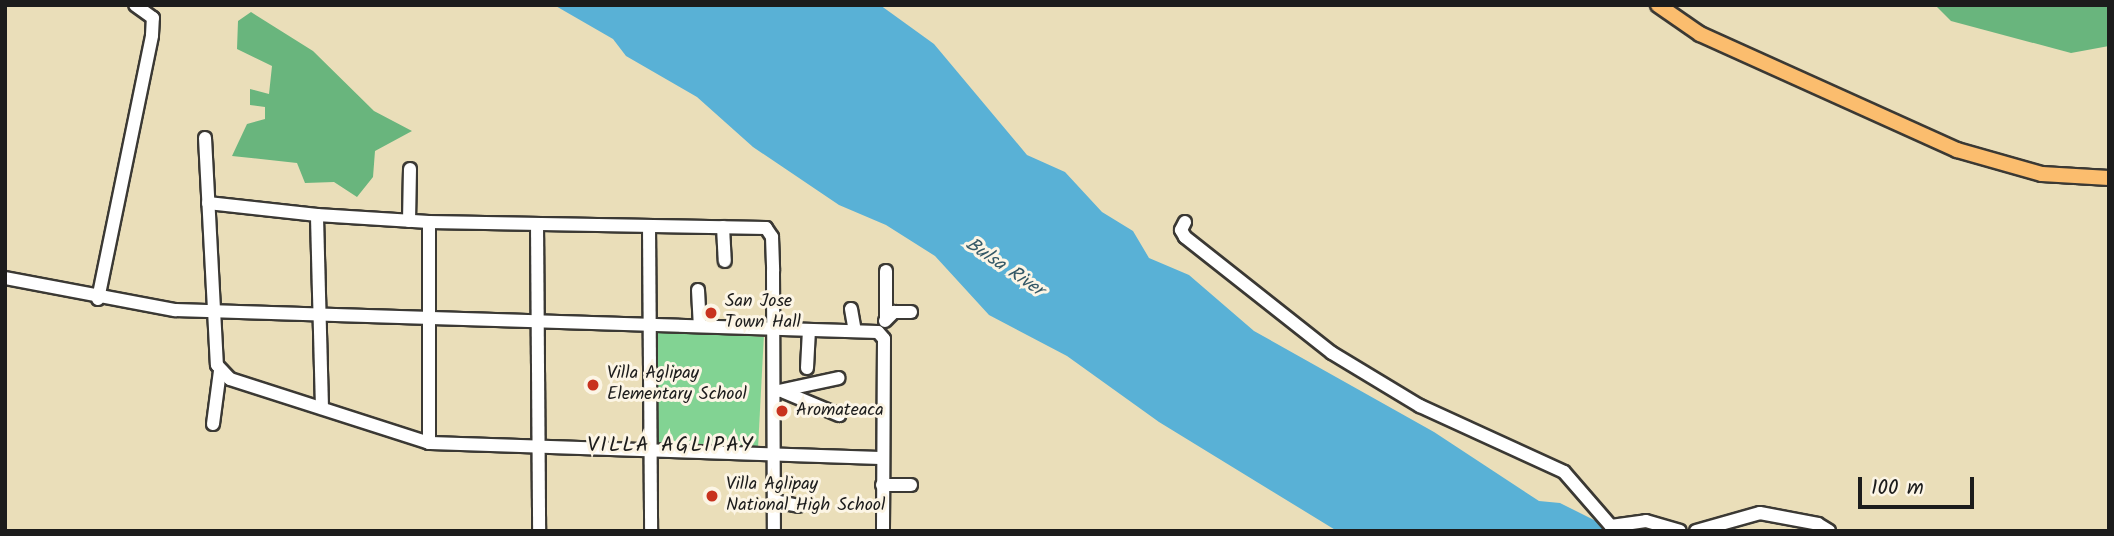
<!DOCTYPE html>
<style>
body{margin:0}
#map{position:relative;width:2114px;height:536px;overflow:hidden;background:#eadeb9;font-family:Kalam,sans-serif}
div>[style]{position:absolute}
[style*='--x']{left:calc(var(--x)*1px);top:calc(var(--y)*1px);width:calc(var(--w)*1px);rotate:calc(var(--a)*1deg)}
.green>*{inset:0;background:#82d393;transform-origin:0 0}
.forest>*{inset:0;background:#69b57d}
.water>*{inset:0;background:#59b1d6}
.roads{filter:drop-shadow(2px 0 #3b3934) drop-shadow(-2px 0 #3b3934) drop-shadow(0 2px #3b3934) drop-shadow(0 -2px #3b3934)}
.minor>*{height:12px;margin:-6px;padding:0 6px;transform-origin:6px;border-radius:6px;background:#fff}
.major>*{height:14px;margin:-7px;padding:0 7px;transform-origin:7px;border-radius:7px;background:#fbbd6e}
.dots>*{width:19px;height:19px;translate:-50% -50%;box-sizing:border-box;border:4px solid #fcf5e5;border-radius:50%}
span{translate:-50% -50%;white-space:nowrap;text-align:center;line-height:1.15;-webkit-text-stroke:6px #fcf5e5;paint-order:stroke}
.poi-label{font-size:18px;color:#1c1c1c}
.left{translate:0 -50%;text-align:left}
.water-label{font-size:19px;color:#345866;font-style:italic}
.quarter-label{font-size:21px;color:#1c1c1c;letter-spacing:2px}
.frame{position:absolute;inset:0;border:7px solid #1c1c1c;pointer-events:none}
.scale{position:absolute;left:1858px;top:477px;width:116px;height:32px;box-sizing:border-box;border:4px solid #1c1c1c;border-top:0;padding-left:9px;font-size:21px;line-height:24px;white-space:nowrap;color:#1c1c1c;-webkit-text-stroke:5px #fcf5e5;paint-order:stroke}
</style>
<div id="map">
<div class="green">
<i style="left:656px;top:331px;width:108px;height:112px;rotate:3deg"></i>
</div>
<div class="forest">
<i style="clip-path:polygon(1935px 5px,2109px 5px,2109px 46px,2071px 53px,1951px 21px)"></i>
<i style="clip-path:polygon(251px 12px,313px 51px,374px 111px,412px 131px,375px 151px,373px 177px,357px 197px,334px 182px,305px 183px,297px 163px,232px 156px,247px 124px,265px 119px,265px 107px,250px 105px,250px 89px,269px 94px,272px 66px,237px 49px,238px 21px)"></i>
</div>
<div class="water">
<i style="clip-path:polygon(554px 5px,880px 5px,934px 44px,1027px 155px,1065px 172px,1102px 212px,1133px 231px,1149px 258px,1189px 275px,1254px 331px,1434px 432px,1539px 501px,1560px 503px,1612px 529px,1644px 524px,1669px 531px,1337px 531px,1159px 422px,1067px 356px,989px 315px,935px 256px,886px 225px,839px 205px,753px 147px,697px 97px,626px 56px,613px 39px)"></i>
</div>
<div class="roads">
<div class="minor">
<i style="--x:205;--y:138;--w:227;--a:87"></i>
<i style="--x:217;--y:365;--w:19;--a:47"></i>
<i style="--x:230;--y:379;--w:209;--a:17.8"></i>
<i style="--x:429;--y:443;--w:453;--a:1.9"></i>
<i style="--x:208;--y:203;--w:110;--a:6.3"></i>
<i style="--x:409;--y:221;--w:52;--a:-88.9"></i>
<i style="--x:1185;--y:222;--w:9;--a:117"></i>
<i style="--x:1181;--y:230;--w:8;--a:60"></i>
<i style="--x:1185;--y:237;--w:187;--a:38.3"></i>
<i style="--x:1332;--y:353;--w:103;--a:31.1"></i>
<i style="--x:1420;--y:406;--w:158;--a:24.6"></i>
<i style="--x:1564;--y:472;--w:72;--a:49"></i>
<i style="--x:1611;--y:526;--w:35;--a:-8"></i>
<i style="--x:1646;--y:521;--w:35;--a:16"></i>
<i style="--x:537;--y:224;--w:307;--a:89.6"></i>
<i style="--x:649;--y:226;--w:305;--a:89.6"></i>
<i style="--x:723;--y:227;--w:34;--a:87"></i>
<i style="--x:886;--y:271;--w:47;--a:90"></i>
<i style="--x:5;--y:278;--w:173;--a:10.7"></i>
<i style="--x:175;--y:310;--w:703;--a:1.79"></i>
<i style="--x:878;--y:332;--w:9;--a:49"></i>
<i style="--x:884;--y:339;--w:192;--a:90.3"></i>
<i style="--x:698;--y:290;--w:36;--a:87"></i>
<i style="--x:98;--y:299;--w:269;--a:-78.4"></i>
<i style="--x:152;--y:35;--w:17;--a:-87"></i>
<i style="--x:153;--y:18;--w:22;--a:-144"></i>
<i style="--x:851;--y:309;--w:22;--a:80"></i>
<i style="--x:885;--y:321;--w:13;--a:-45"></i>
<i style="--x:894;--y:312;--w:17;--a:0"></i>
<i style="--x:807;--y:368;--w:38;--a:-87"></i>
<i style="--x:774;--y:392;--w:66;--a:-12.2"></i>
<i style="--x:784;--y:392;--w:60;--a:22.7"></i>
<i style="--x:322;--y:408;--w:193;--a:-91.5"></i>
<i style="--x:317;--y:215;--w:112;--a:3.6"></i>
<i style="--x:429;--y:222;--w:337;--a:1"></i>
<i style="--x:766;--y:228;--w:11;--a:56"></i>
<i style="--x:772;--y:237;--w:34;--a:88"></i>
<i style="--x:773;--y:271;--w:260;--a:89.8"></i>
<i style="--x:213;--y:424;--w:53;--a:-82.5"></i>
<i style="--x:429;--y:443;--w:221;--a:-90"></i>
<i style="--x:882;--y:485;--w:29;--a:0"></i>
<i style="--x:774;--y:501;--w:25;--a:11"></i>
<i style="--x:1696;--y:531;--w:66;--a:-15.7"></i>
<i style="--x:1760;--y:513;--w:59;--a:10.7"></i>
<i style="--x:1818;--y:524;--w:13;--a:32"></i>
</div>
<div class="major">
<i style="--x:1658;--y:5;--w:51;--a:34.6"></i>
<i style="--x:1700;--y:34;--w:282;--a:24.3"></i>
<i style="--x:1957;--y:150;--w:88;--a:15.8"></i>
<i style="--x:2042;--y:174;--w:67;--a:3.4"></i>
</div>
</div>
<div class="dots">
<i style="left:711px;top:313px;background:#c8321e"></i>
<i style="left:593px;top:385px;background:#c8321e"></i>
<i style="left:782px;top:411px;background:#c8321e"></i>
<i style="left:712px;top:496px;background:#c8321e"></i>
</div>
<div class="poi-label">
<span class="left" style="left:725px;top:313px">San Jose<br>Town Hall</span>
<span class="left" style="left:607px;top:385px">Villa Aglipay<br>Elementary School</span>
<span class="left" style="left:796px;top:411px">Aromateaca</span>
<span class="left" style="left:726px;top:496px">Villa Aglipay<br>National High School</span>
</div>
<div class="water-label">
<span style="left:1004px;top:268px;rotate:34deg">Bulsa River</span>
</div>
<div class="quarter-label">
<span style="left:671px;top:446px">VILLA AGLIPAY</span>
</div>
<div class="frame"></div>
<div class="scale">100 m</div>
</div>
